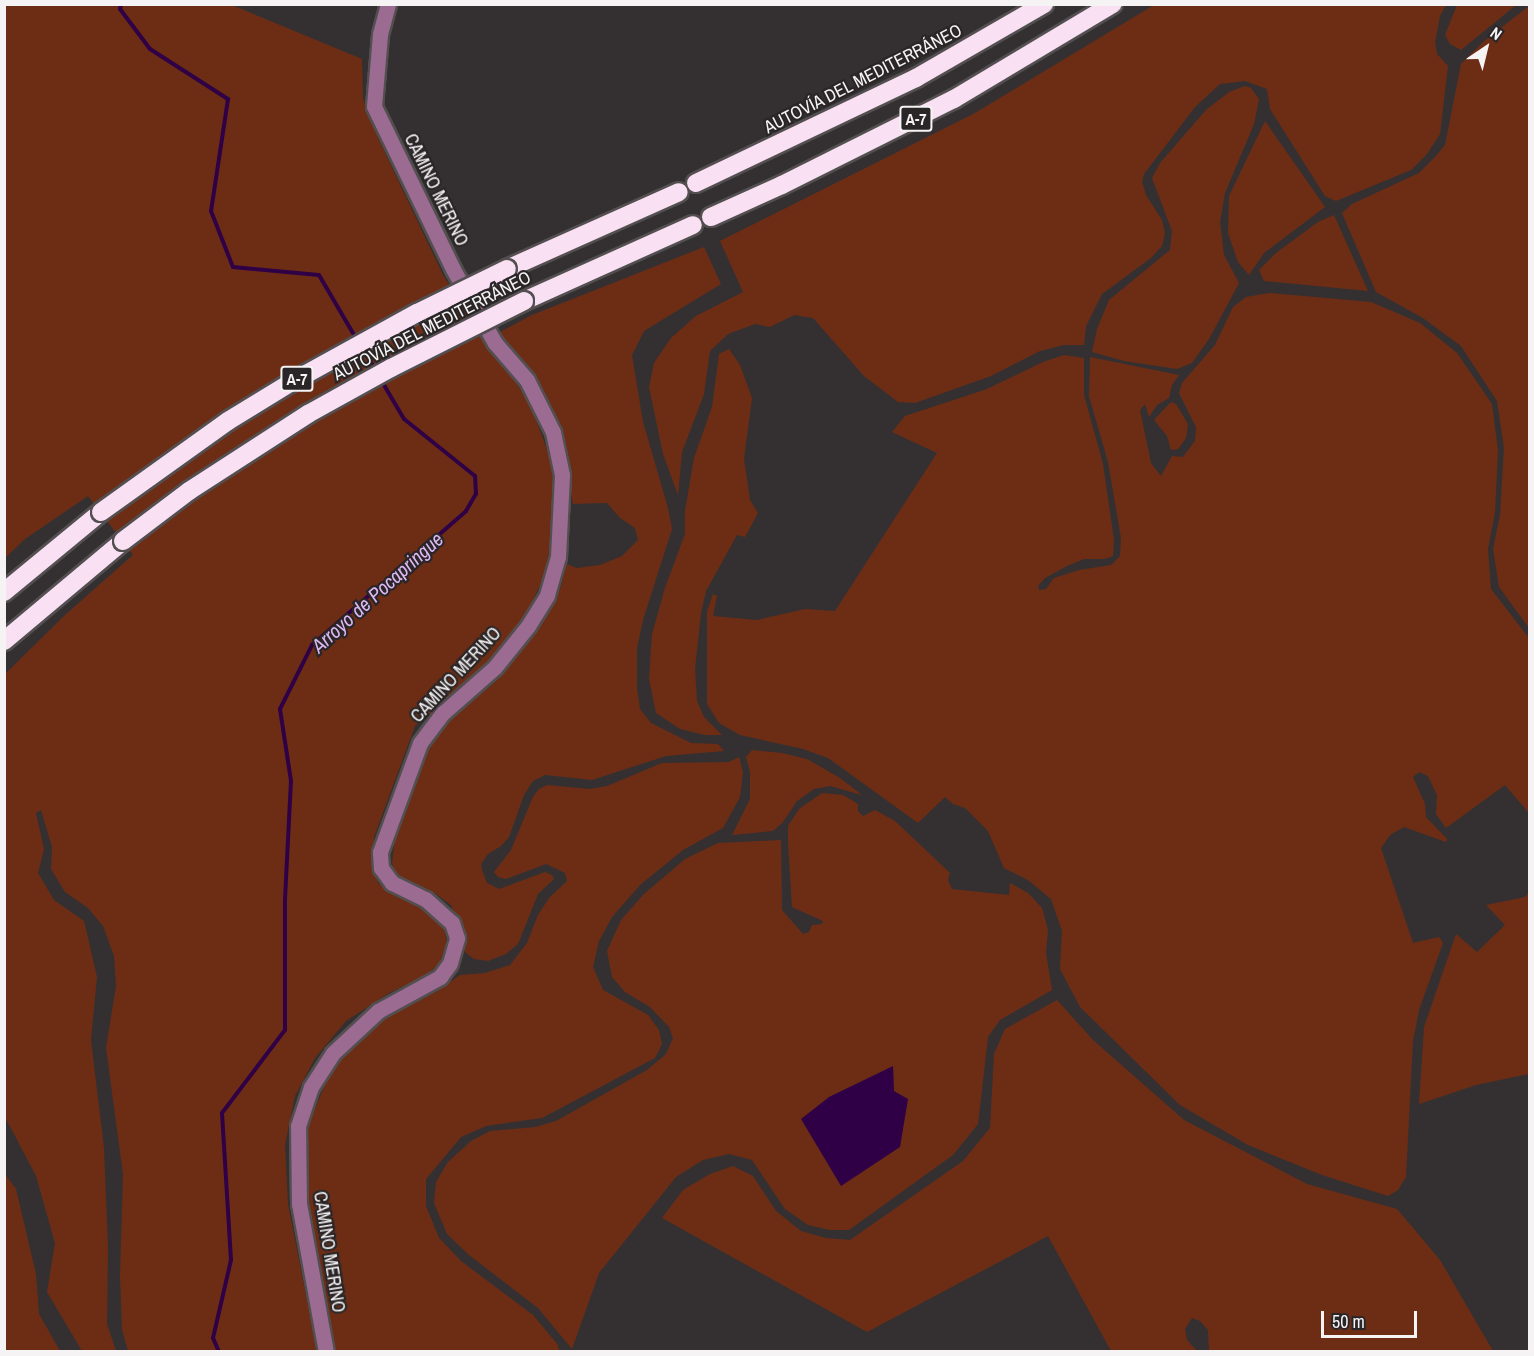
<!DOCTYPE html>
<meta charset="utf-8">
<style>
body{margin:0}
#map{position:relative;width:1534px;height:1356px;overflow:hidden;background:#343031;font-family:"Archivo Narrow",sans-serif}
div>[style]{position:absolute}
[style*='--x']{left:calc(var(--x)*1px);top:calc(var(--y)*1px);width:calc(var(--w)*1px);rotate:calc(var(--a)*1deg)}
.green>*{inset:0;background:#6d2d15}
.water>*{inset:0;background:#300046}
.stream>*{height:4px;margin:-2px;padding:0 2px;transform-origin:2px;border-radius:2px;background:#300046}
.roads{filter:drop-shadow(2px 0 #534f50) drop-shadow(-2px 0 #534f50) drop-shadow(0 2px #534f50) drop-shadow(0 -2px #534f50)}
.minor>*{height:15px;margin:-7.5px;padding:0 7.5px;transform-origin:7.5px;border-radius:7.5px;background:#9c6b92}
.highway>*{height:18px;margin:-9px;padding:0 9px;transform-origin:9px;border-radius:9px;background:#f9e0f3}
.bridges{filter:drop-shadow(2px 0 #534f50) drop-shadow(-2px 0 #534f50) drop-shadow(0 2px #534f50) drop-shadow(0 -2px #534f50)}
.highway-bridge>*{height:18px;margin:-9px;padding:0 9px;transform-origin:9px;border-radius:9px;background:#f9e0f3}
span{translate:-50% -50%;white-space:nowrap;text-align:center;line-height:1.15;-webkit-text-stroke:4.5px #2a2627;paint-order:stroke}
.shield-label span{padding:2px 4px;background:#2a2627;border:2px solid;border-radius:4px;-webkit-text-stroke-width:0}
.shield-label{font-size:16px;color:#f6f3f4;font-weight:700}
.street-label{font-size:18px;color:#f6f3f4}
.water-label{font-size:20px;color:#ddb8f4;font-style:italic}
.frame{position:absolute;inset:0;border:6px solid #f6f3f4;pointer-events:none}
.north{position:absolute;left:1456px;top:18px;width:60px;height:60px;-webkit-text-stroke:4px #2a2627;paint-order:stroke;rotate:35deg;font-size:16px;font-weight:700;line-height:24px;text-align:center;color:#f6f3f4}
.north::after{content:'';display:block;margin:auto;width:21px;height:27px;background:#f6f3f4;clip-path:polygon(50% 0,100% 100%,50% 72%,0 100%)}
.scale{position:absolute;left:1321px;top:1311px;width:96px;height:27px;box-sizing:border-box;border:3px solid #f6f3f4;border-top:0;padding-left:8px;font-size:18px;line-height:21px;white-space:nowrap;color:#f6f3f4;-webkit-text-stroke:4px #2a2627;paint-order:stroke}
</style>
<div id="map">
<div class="green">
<i style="clip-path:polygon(5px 5px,232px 5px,362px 59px,363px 99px,378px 138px,443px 275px,484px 339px,505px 364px,532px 409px,553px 466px,554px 525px,545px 574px,528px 611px,494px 661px,415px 726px,374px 837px,373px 869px,378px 883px,395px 896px,435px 913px,444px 927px,447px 943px,439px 964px,425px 976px,389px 993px,346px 1021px,315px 1058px,295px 1096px,285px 1145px,288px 1204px,317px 1351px,128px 1351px,122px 1329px,120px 1275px,123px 1174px,106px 1048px,116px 986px,114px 956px,103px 926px,88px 908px,65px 892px,51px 869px,52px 847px,41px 810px,36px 813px,44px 849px,38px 873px,54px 900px,84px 921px,97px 977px,91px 1040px,104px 1148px,108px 1247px,107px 1324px,116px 1351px,82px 1351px,47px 1292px,55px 1243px,36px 1176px,5px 1117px,5px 674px,65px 615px,133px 555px,88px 496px,25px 539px,5px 558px)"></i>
<i style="clip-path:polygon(1154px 5px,1446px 5px,1440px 16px,1435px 42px,1437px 54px,1448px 66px,1440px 134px,1427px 154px,1411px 170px,1336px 201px,1325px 196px,1270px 109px,1267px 89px,1245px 81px,1220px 84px,1195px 107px,1144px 174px,1142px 182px,1146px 195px,1162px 220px,1165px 233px,1162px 246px,1151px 258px,1102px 294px,1086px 326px,1084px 345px,1064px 345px,1040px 351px,991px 376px,915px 403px,898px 402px,864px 376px,813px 318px,794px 315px,770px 327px,755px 324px,728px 334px,710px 351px,704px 394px,682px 452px,678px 495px,663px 454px,649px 387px,654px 363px,671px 338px,696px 316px,743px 292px,720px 241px,975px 113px)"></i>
<i style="clip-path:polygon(1457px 5px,1457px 4px,1516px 5px,1461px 50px,1450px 44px,1445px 35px)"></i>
<i style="clip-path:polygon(1530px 5px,1530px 628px,1529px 628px,1499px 587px,1493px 549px,1500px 515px,1504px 448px,1497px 401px,1461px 346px,1423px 318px,1376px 292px,1342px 213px,1352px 204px,1419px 173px,1436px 156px,1445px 145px,1461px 64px,1483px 42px)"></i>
<i style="clip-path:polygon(1245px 86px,1251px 88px,1259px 99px,1254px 124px,1225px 193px,1220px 222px,1224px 255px,1239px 283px,1209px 339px,1192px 363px,1177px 369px,1124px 361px,1092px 352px,1097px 329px,1109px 300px,1170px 250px,1172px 231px,1152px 178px,1160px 163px,1206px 110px,1229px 92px)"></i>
<i style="clip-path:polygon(1265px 121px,1325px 207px,1264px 253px,1249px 275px,1238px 262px,1228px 233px,1229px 196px)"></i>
<i style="clip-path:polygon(1334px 215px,1368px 291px,1264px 281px,1259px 270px,1276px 253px,1318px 222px)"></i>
<i style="clip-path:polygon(704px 247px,721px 284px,644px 331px,632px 355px,643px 422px,668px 508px,672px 529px,643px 620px,637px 648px,637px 688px,640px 709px,651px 723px,691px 743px,718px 744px,724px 751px,666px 756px,592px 780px,545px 775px,533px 781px,524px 795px,509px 837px,501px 846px,488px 854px,481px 864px,482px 870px,487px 883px,499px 889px,545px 872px,552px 875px,554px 879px,538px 894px,518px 944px,506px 954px,488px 961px,474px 959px,465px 952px,465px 939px,451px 905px,436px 894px,411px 886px,398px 877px,392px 864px,395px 837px,430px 741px,451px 719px,494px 683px,536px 633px,561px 587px,566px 564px,577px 568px,600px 565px,622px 556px,638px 540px,635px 528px,620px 518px,607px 503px,573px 504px,556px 420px,539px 386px,498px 333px,532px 315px)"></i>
<i style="clip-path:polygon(1269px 293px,1371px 302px,1420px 323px,1457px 353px,1492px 404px,1498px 451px,1495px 512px,1488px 549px,1491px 589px,1529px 638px,1529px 813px,1505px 785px,1446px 828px,1436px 814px,1437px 795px,1428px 776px,1419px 772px,1413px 777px,1425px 804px,1426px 817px,1447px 839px,1446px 842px,1404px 827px,1390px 835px,1381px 848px,1413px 943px,1439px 937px,1443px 943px,1419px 1010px,1413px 1041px,1406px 1177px,1398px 1190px,1388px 1196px,1322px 1175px,1248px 1145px,1180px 1105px,1080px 1007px,1060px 969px,1062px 931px,1051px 899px,1028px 880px,1004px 868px,988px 831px,965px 808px,953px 804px,945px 797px,918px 823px,828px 758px,803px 749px,740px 735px,719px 723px,707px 704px,707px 612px,713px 594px,717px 596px,713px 616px,757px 620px,805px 609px,835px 611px,937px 453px,892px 432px,905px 416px,987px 389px,1043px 362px,1064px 355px,1084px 358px,1084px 395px,1103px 464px,1114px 540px,1113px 556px,1105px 559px,1084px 559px,1067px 566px,1045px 578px,1038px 586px,1039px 590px,1046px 589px,1054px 578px,1079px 570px,1111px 565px,1120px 556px,1121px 538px,1108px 462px,1089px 396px,1090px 357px,1179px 375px,1172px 385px,1169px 398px,1157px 405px,1149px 417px,1145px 404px,1140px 410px,1151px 463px,1161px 476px,1172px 456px,1183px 457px,1195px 441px,1196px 427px,1179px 393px,1182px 383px,1215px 345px,1233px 307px,1246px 297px)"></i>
<i style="clip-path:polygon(729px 349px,740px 365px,752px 398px,744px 459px,750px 500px,758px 513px,745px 537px,737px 535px,706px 591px,701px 613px,695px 669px,697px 701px,704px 717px,722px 735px,705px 735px,680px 729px,656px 713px,649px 679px,652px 634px,665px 588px,685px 534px,685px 511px,694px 458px,712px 407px,719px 354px)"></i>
<i style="clip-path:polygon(1171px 402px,1176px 404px,1188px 424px,1186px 438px,1178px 449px,1171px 450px,1167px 436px,1154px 420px)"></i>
<i style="clip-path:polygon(752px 750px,782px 753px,807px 759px,840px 778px,862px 795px,830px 786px,814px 789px,797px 801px,783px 822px,773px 831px,732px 835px,750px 799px,750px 772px,746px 757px)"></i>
<i style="clip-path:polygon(739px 757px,743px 772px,740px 797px,723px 828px,683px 850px,640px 885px,612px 917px,599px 941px,593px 967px,603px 990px,648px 1015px,659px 1030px,662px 1044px,655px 1058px,542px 1118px,486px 1126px,461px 1137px,426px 1179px,426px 1206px,439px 1238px,461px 1261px,533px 1315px,558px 1345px,559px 1351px,332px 1352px,309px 1224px,303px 1173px,307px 1128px,326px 1082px,356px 1038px,400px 1007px,436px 992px,460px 975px,485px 973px,510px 965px,527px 943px,538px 915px,549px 898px,567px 881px,565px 873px,546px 864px,506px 879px,498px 877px,494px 872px,511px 850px,533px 797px,539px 789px,547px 785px,590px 789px,607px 786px,662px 763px,729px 762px)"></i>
<i style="clip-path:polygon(evenodd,822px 793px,843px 795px,858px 804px,858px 811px,863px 816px,875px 810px,895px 821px,950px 873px,948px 880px,952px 889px,1009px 895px,1010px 883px,1028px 893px,1042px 908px,1048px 930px,1046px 953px,1052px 990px,1000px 1020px,988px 1037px,978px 1124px,953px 1155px,849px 1230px,830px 1230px,808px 1225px,785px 1209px,752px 1160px,729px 1154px,703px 1160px,676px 1177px,599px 1273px,572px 1349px,538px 1308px,469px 1255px,447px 1234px,434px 1203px,436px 1182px,448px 1162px,471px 1141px,490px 1131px,535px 1127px,556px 1121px,647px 1070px,666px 1054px,673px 1038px,669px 1027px,650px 1007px,625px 992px,612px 977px,607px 951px,621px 920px,644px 894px,685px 859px,718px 843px,781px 840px,782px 910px,803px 934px,809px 932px,812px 925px,822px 924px,823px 921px,792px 907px,788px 842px,788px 826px,799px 809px,822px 793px,893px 1067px,894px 1092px,829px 1097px,893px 1067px)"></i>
<i style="clip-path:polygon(1529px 892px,1529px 1074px,1476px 1085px,1419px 1104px,1424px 1027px,1456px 934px,1477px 952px,1505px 925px,1486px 905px,1525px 897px)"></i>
<i style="clip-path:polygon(1057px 1000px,1093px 1040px,1184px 1120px,1307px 1184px,1397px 1209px,1440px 1260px,1493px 1351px,1209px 1351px,1208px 1330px,1200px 1321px,1192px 1318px,1185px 1329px,1187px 1340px,1197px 1351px,1111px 1351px,1048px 1236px,867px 1332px,662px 1218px,683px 1190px,710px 1174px,733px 1166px,753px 1176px,776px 1211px,801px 1231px,826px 1238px,850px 1240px,963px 1161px,990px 1128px,994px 1054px,1005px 1029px)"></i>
<i style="clip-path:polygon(4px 1173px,16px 1189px,36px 1274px,39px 1314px,60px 1351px,5px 1351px)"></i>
</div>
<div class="water">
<i style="clip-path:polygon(893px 1066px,894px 1091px,908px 1099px,900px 1147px,841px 1186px,801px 1119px,829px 1097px)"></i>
</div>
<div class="stream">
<i style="--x:121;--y:4;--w:5;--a:101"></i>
<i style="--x:120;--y:9;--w:50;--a:53.1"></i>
<i style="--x:150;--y:49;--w:93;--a:32.7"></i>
<i style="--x:228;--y:99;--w:113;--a:98.6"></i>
<i style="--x:211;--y:211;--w:60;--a:68.6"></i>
<i style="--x:233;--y:267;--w:86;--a:5.3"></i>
<i style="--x:319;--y:275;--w:75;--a:59.7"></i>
<i style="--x:363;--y:349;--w:26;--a:59"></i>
<i style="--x:219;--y:1352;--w:15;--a:-113"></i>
<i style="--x:213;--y:1338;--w:80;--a:-77"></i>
<i style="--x:231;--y:1260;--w:147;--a:-93.5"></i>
<i style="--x:222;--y:1113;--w:104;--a:-52.8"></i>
<i style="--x:285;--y:1030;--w:131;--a:-90"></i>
<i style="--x:285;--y:899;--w:118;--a:-87.1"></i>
<i style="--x:291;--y:781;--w:73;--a:-98.7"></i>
<i style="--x:280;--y:709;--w:72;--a:-63.4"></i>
<i style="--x:312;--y:645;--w:204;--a:-41"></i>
<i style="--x:466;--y:511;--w:20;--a:-60"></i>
<i style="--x:476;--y:494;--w:18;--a:-93"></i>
<i style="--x:475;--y:476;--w:91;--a:-141.2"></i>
<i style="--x:404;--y:419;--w:45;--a:-120.5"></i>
</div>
<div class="roads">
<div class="minor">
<i style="--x:326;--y:1352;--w:150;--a:-100.3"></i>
<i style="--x:299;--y:1204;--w:78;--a:-90.7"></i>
<i style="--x:298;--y:1126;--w:41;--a:-71.6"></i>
<i style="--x:311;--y:1087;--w:40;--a:-57.1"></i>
<i style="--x:333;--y:1053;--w:62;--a:-43"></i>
<i style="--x:378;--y:1011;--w:71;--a:-28.7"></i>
<i style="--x:440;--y:977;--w:17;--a:-54"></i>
<i style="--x:450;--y:963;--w:26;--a:-74"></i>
<i style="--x:457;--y:938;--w:16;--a:-108"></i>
<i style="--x:452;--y:923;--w:36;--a:-138"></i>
<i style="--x:425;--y:899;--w:37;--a:-154"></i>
<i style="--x:392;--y:883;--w:19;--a:-126"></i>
<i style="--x:381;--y:868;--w:16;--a:-94"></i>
<i style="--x:380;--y:852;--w:116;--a:-69.8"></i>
<i style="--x:420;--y:743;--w:38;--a:-53"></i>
<i style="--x:443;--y:713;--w:69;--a:-41.5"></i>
<i style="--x:495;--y:667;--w:53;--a:-51.2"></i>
<i style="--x:528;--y:626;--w:36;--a:-58"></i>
<i style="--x:547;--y:595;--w:40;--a:-74"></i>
<i style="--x:558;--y:557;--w:82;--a:-87.2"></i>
<i style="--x:562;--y:475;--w:44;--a:-101.8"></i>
<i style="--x:553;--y:432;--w:58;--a:-116.6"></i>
<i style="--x:527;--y:380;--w:49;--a:-130.9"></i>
<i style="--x:495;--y:343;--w:85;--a:-119.6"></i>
<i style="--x:453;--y:269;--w:181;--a:-115.9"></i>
<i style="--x:374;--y:106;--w:72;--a:-85.2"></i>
<i style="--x:380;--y:34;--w:31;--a:-75"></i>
</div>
<div class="highway">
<i style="--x:696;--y:183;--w:244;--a:-25.5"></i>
<i style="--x:916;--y:78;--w:148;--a:-30"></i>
<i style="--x:711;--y:217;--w:78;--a:-24.3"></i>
<i style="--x:782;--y:185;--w:192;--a:-26.6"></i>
<i style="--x:954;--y:99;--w:185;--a:-30.9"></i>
<i style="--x:507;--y:269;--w:188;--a:-24.1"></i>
<i style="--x:524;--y:301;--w:185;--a:-24.2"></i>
<i style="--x:4;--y:592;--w:126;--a:-39.5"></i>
<i style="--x:4;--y:641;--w:155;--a:-40"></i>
</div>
</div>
<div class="bridges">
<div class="highway-bridge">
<i style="--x:101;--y:512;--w:156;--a:-35.6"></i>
<i style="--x:228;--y:421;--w:73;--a:-31.5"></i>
<i style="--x:290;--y:383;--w:145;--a:-28.9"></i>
<i style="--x:417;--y:313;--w:100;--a:-26.1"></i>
<i style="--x:123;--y:541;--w:83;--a:-37.1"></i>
<i style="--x:189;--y:491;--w:142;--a:-32.9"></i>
<i style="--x:308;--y:414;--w:95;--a:-29"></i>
<i style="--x:391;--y:368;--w:149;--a:-26.7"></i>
</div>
</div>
<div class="shield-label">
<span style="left:916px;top:119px">A-7</span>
<span style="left:297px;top:379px">A-7</span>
</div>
<div class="street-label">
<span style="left:863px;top:79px;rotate:-27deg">AUTOVÍA DEL MEDITERRÁNEO</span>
<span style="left:436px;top:190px;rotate:64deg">CAMINO MERINO</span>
<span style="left:432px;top:326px;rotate:-27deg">AUTOVÍA DEL MEDITERRÁNEO</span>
<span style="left:456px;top:675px;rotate:-47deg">CAMINO MERINO</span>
<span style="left:329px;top:1252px;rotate:81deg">CAMINO MERINO</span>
</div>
<div class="water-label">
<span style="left:377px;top:592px;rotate:-42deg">Arroyo de Pocapringue</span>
</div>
<div class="frame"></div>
<div class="north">N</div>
<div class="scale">50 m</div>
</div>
